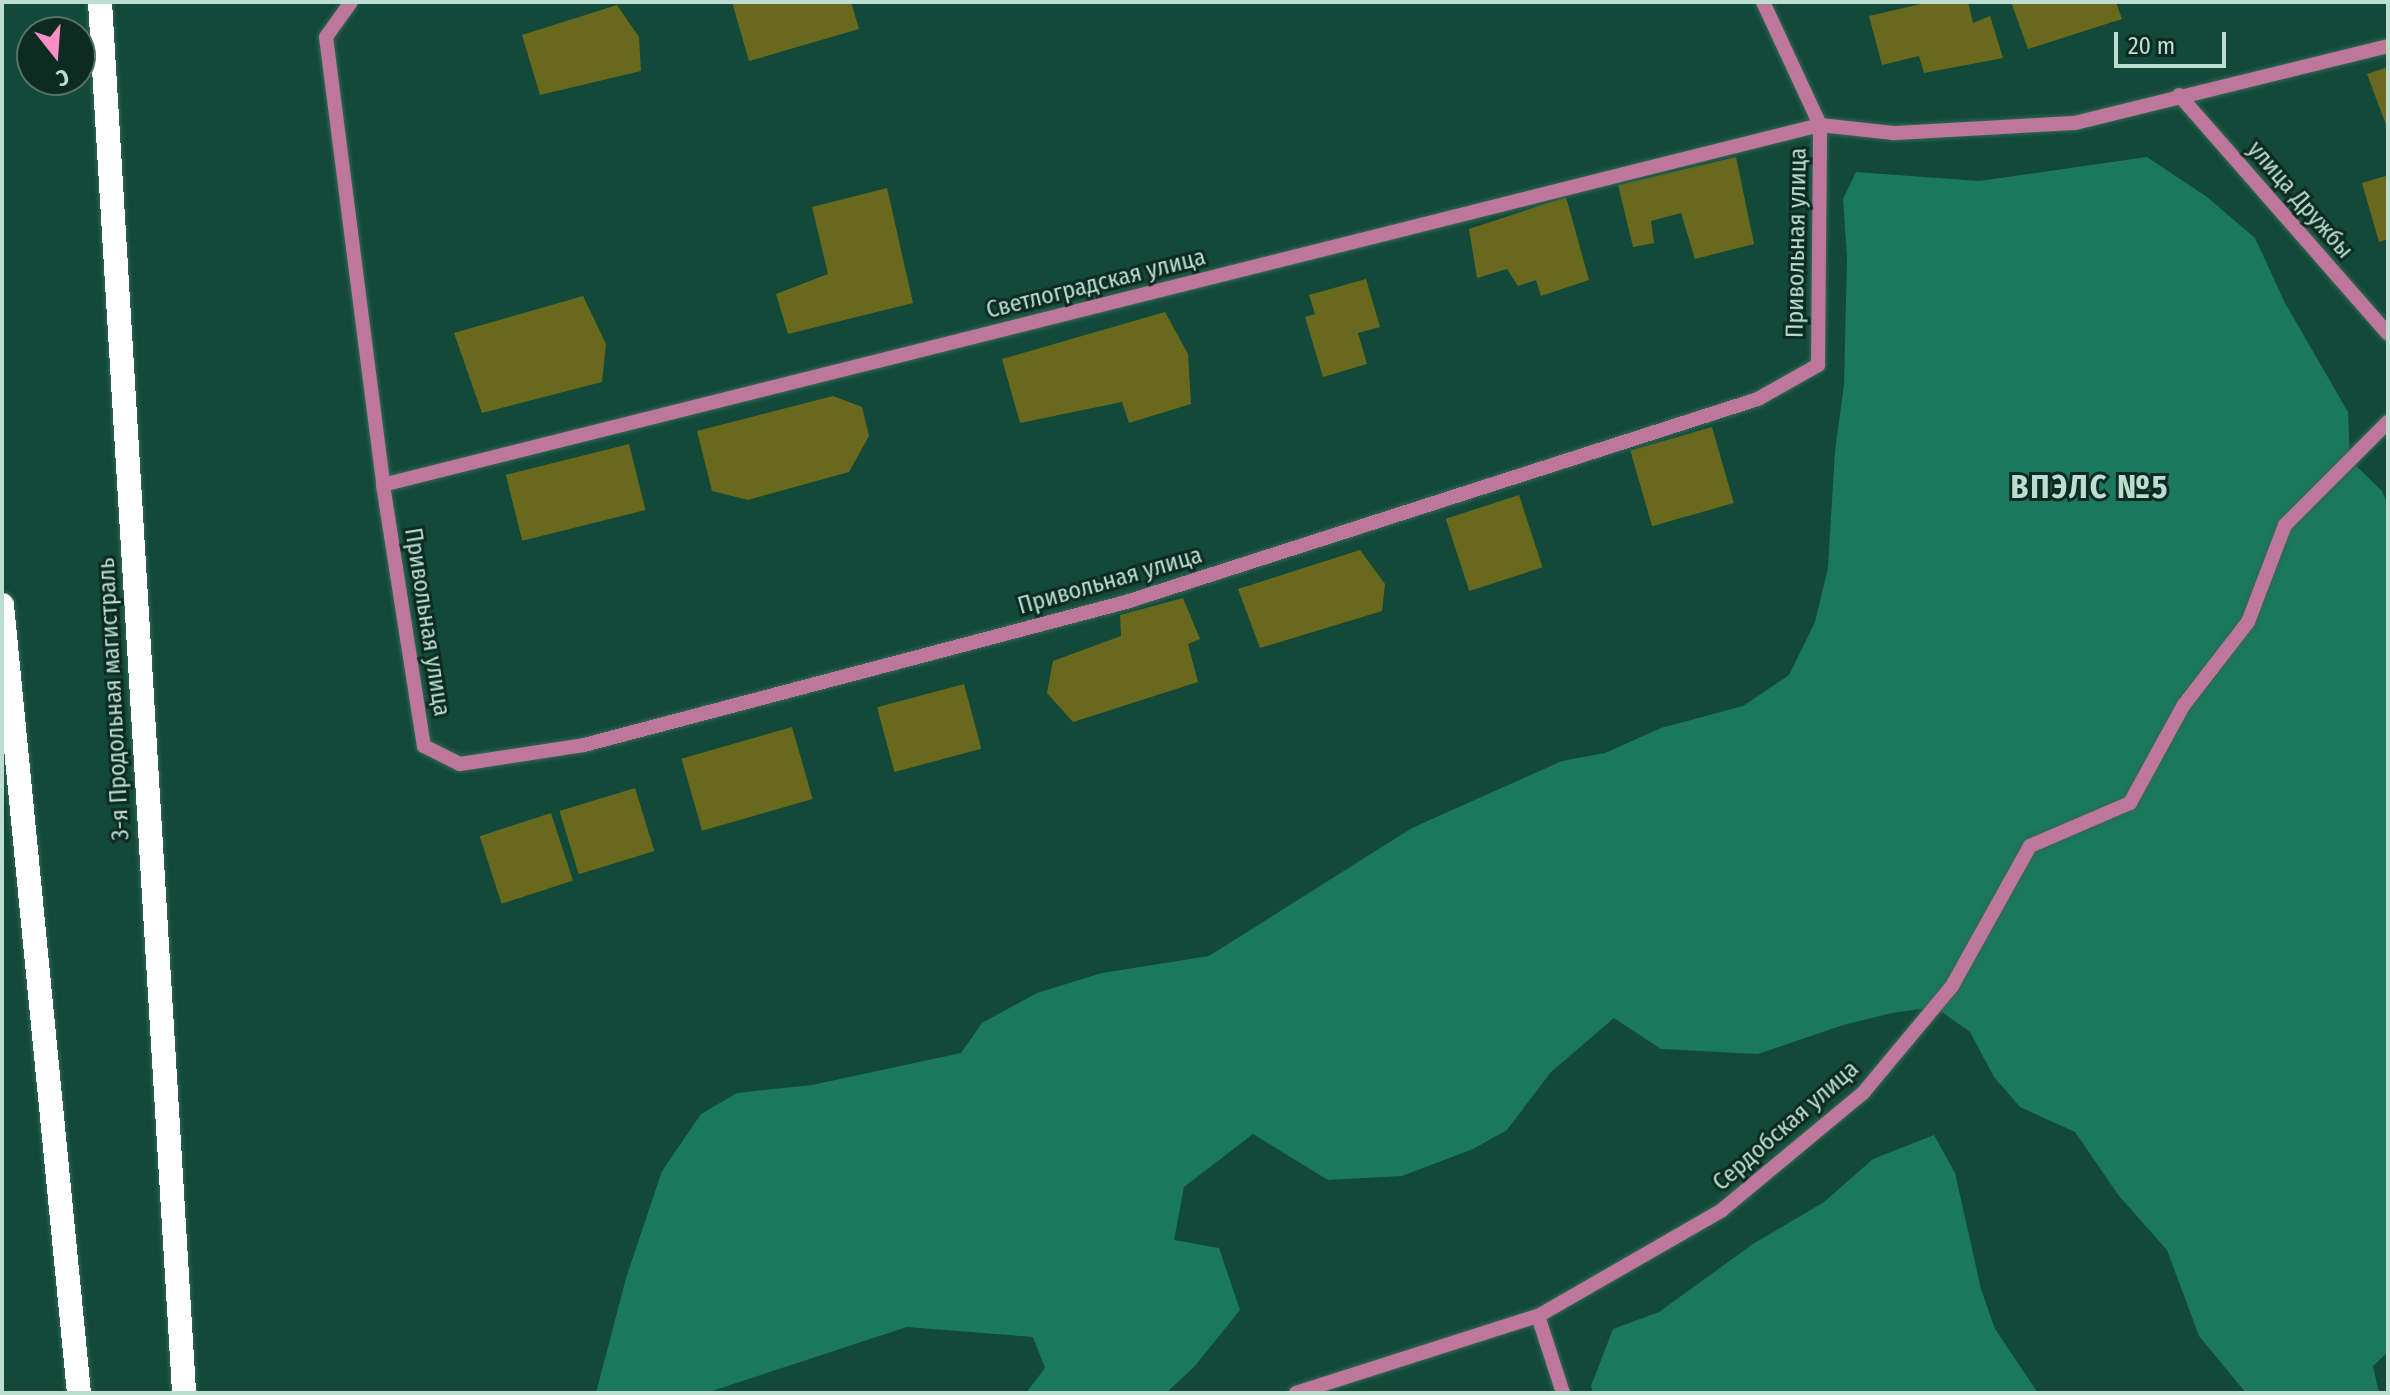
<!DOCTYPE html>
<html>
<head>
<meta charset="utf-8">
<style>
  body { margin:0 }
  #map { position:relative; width:2390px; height:1395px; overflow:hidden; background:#124938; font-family:"Fira Sans Condensed",sans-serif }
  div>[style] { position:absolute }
  .forest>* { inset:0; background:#1a785d }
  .building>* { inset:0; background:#69691e; transform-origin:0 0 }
  .roads { filter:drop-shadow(0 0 2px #346756) drop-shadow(0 0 2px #346756) }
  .minor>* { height:14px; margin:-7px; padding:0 7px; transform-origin:7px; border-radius:7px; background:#bd779a }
  .highway>* { height:24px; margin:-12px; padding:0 12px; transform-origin:12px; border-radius:12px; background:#fff }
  span { translate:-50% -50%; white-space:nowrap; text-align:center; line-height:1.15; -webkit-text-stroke:6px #0e2b22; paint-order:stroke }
  .street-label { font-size:24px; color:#bcded0 }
  .district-label { font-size:32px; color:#bcded0; font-weight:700; letter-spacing:2px }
  .frame { position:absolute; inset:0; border:4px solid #bcded0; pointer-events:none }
  .north { position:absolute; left:16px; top:16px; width:80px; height:80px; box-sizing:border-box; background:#0e2b22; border:2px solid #547368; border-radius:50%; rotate:163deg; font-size:22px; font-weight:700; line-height:32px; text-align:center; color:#bcded0 }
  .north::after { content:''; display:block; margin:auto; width:28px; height:36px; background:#fa8fc6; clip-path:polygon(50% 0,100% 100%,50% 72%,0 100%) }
  .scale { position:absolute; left:2114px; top:32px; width:112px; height:36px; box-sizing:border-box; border:4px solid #bcded0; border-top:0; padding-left:10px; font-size:24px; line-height:28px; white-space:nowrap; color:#bcded0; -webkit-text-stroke:6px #0e2b22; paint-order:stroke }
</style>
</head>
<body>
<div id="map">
  <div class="forest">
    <div style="clip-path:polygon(2147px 157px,2207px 197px,2255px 238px,2285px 303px,2348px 412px,2350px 460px,2382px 491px,2388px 506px,2388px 1352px,2373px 1366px,2379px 1393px,2246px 1393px,2199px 1336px,2167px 1250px,2119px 1196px,2075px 1132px,2020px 1107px,1994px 1077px,1970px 1032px,1935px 1007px,1892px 1013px,1843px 1025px,1758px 1054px,1661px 1049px,1614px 1018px,1551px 1072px,1507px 1130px,1473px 1149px,1402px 1176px,1328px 1180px,1253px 1134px,1184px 1187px,1174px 1240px,1219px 1248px,1240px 1310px,1194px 1367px,1166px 1393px,1026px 1393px,1045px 1368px,1033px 1337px,907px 1327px,706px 1393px,596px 1393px,626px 1278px,662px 1171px,701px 1114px,737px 1093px,812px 1085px,961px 1053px,982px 1023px,1037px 993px,1102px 973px,1209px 956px,1412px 828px,1562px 761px,1605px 753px,1661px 728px,1743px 706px,1789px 675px,1815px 622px,1828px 568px,1835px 451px,1844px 385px,1847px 257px,1843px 199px,1856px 172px,1979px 181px)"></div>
    <div style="clip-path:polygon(1934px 1135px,1955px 1173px,1981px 1289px,1995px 1329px,2038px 1393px,1593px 1393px,1591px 1386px,1613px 1329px,1659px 1312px,1753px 1244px,1824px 1202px,1873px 1159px)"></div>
  </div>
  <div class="building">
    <div style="clip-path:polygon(732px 2px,851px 2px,859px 29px,749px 61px)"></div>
    <div style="clip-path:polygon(1929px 2px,1968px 2px,1973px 23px,1990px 16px,2003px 58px,1924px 73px,1919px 56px,1882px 65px,1869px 16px)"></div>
    <div style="clip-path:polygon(2011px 2px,2116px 2px,2122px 19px,2028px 49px)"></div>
    <div style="clip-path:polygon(617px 5px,639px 37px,641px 71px,540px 95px,522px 35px)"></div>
    <div style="clip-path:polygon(2388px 67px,2388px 130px,2367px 74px)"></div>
    <div style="clip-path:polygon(1736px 157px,1754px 244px,1695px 259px,1681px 213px,1651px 221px,1654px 243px,1633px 247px,1618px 185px)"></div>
    <div style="clip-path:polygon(2386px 176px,2388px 239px,2379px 242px,2362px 183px)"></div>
    <div style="clip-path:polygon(887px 188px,913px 303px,788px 334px,776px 294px,828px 274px,812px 207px)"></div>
    <div style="clip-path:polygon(1566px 197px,1589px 280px,1541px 296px,1536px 280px,1518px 286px,1507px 269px,1477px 278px,1469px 229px)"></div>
    <div style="clip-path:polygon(1366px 279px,1380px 327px,1358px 333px,1367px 364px,1323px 377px,1305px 317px,1315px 314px,1309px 295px)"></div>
    <div style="clip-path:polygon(583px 296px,606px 344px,602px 382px,482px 413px,454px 333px)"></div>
    <div style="clip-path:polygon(1165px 312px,1188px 354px,1191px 404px,1129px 423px,1122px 402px,1020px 423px,1002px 359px)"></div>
    <div style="clip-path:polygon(833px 396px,862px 407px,869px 436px,849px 472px,748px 500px,712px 491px,697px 431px)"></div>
    <div style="left:1712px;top:427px;width:79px;height:85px;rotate:74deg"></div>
    <div style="left:629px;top:444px;width:68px;height:127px;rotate:76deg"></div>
    <div style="left:1519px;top:495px;width:76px;height:77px;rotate:72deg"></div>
    <div style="clip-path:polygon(1360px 550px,1385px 584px,1382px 611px,1260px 648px,1238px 589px)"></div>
    <div style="clip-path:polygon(1183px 598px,1200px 639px,1188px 644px,1198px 682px,1073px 722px,1047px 693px,1053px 661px,1121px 636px,1120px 615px)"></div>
    <div style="left:964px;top:684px;width:67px;height:90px;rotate:75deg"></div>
    <div style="left:792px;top:727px;width:75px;height:115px;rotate:74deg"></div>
    <div style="left:635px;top:788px;width:66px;height:79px;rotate:73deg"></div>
    <div style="left:551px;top:813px;width:71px;height:75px;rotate:72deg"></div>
  </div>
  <div class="roads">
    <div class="minor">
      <div style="left:351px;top:2px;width:43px;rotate:125.5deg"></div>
      <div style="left:326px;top:37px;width:452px;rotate:82.7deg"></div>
      <div style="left:383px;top:485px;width:264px;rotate:81.1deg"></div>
      <div style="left:424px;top:746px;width:40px;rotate:26.6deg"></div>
      <div style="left:460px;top:764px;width:125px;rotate:-8.7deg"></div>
      <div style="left:584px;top:745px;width:561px;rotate:-14.78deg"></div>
      <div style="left:1126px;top:602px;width:664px;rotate:-17.81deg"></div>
      <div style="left:1758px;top:399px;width:69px;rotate:-29.5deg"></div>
      <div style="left:1818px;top:365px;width:240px;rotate:-89.5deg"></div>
      <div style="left:1820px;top:125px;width:1481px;rotate:165.94deg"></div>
      <div style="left:1763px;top:2px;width:136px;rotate:65.1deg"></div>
      <div style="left:1820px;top:125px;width:74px;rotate:6.2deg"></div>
      <div style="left:1894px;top:133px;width:181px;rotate:-3.2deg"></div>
      <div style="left:2075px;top:123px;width:322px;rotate:-13.8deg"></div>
      <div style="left:2179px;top:95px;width:317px;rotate:48.8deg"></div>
      <div style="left:1538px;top:1316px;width:81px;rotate:72deg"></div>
      <div style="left:1296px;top:1393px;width:254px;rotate:-17.7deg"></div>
      <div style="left:1538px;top:1316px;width:212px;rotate:-29.9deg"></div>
      <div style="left:1722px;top:1210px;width:183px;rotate:-39.7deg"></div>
      <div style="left:1863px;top:1093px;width:139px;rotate:-50.2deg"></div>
      <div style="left:1952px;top:986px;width:160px;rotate:-60.9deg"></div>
      <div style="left:2030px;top:846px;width:109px;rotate:-23.3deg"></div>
      <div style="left:2130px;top:803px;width:111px;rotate:-61.3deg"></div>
      <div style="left:2183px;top:706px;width:106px;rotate:-52.3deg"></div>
      <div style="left:2248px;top:622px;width:104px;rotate:-69.1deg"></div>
      <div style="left:2285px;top:525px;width:146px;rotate:-45deg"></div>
    </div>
    <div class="highway">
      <div style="left:100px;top:2px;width:1394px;rotate:86.54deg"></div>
      <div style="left:2px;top:605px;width:792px;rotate:84.42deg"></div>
    </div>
  </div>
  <div class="street-label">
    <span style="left:2300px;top:200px;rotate:49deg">улица Дружбы</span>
    <span style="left:1797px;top:243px;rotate:-89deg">Привольная улица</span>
    <span style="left:1096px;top:284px;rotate:-14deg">Светлоградская улица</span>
    <span style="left:1110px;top:581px;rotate:-16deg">Привольная улица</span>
    <span style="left:427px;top:622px;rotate:81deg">Привольная улица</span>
    <span style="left:114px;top:699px;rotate:-93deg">3-я Продольная магистраль</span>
    <span style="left:1786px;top:1126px;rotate:-41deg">Сердобская улица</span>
  </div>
  <div class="district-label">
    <span style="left:2090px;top:487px">ВПЭЛС №5</span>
  </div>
  <div class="frame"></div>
  <div class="north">С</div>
  <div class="scale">20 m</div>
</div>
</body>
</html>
